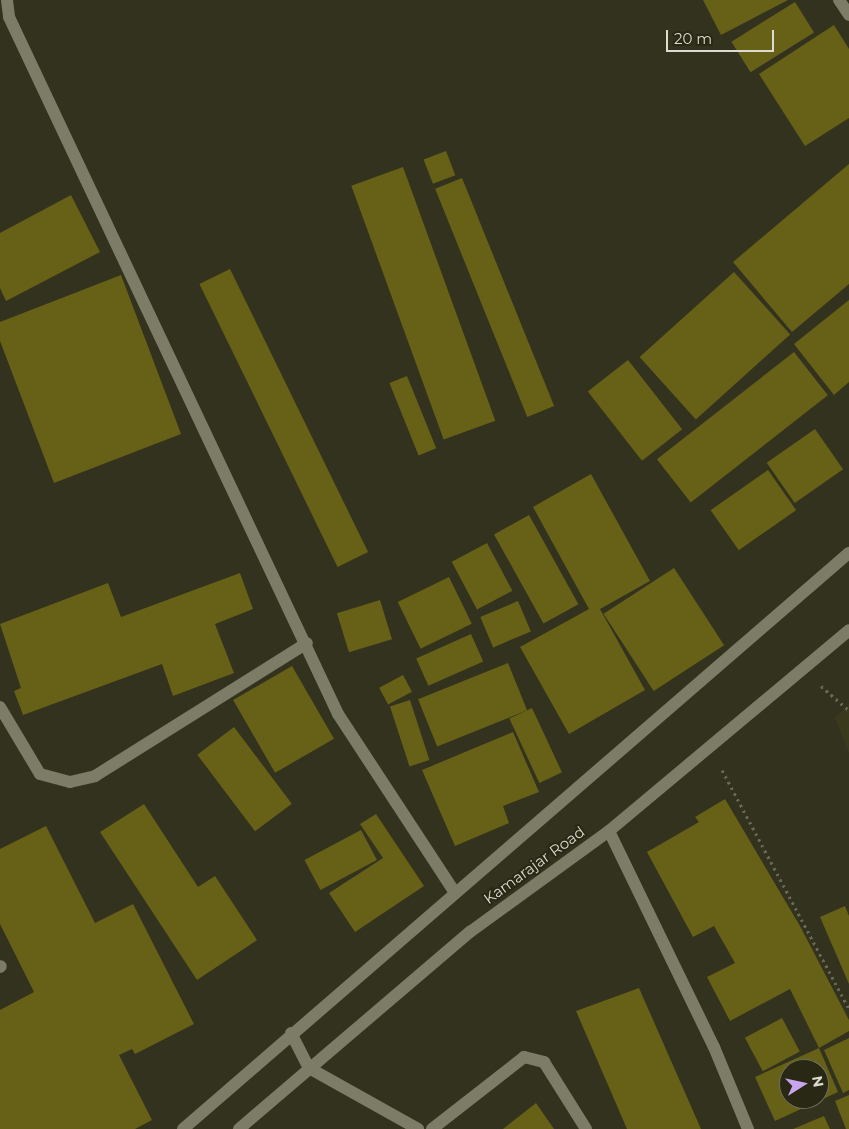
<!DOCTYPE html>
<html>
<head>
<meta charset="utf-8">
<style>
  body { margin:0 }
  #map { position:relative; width:849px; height:1129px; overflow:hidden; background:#33321e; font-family:Montserrat,sans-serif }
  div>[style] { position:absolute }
  .built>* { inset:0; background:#3a381d }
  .building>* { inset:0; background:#666116; transform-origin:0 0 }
  .path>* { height:3px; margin-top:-1.5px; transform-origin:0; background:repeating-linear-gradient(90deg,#686856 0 2.5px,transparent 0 6.5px) }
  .lane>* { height:12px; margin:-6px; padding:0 6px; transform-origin:6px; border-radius:6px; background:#7d7c66 }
  .street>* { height:12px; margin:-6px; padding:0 6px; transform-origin:6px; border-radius:6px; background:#7d7c66 }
  .secondary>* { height:12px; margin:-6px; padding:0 6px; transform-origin:6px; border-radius:6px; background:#7d7c66 }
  span { translate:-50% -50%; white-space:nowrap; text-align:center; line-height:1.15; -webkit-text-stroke:4px #292815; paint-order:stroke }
  .street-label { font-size:15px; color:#dbdbcf }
  .north { position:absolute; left:779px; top:1059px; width:50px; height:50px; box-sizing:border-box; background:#292815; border:1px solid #70705f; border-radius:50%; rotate:80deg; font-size:14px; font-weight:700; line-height:20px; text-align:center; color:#dbdbcf }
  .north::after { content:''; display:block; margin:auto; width:18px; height:22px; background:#c8a5ee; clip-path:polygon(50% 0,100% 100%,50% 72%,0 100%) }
  .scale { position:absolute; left:666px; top:30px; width:108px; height:22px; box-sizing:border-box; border:2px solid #dbdbcf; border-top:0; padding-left:6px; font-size:15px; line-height:18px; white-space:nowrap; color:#dbdbcf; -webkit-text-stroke:4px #292815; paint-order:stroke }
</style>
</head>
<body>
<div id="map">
  <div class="built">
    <div style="clip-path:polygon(849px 704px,849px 754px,835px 718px)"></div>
  </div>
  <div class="building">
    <div style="clip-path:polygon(703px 0,788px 0,721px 35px)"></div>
    <div style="left:795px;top:2px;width:36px;height:75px;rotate:58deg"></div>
    <div style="clip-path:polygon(834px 25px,849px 49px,849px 118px,805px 146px,759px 74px)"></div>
    <div style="left:446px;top:151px;width:26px;height:24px;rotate:69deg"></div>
    <div style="clip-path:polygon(849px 164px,849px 284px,792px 332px,733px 262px)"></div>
    <div style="left:403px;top:167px;width:270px;height:55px;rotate:70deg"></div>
    <div style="left:462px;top:178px;width:246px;height:29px;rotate:68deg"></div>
    <div style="clip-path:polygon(71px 195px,100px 252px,6px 301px,0 288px,0 233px)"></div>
    <div style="left:230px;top:269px;width:315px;height:34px;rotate:64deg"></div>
    <div style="left:734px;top:272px;width:84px;height:127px;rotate:48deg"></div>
    <div style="clip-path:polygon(121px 275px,181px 434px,54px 483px,0 341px,0 322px)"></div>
    <div style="clip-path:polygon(849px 300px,849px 382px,834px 395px,794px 344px)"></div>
    <div style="left:794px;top:352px;width:55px;height:174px;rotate:52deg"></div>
    <div style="left:628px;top:360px;width:88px;height:51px;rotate:52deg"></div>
    <div style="left:407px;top:376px;width:78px;height:19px;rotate:68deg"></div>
    <div style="left:815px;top:429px;width:49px;height:59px;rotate:55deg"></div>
    <div style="left:768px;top:470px;width:49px;height:70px;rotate:55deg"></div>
    <div style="clip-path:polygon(591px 474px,650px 581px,600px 609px,645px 690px,569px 734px,520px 647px,589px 609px,533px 507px)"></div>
    <div style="left:529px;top:515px;width:102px;height:40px;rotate:61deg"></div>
    <div style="left:487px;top:543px;width:54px;height:40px;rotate:62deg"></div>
    <div style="left:674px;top:568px;width:92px;height:84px;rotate:57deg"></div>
    <div style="clip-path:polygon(240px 573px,253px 609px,215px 624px,234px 673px,173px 696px,162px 664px,23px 715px,14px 691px,21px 688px,0 624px,108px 583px,121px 617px)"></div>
    <div style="left:449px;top:577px;width:52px;height:57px;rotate:64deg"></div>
    <div style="left:380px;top:600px;width:41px;height:45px;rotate:73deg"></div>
    <div style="left:518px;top:601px;width:33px;height:41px;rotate:67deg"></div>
    <div style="left:471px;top:634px;width:30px;height:60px;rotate:66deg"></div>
    <div style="left:508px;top:663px;width:51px;height:97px;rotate:68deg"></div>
    <div style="left:292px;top:666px;width:84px;height:68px;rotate:60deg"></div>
    <div style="left:403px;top:675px;width:19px;height:27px;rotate:62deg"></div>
    <div style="left:410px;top:700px;width:63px;height:21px;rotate:72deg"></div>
    <div style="left:532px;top:708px;width:71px;height:25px;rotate:65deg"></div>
    <div style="left:234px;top:727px;width:96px;height:46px;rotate:53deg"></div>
    <div style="clip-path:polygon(513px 732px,539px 792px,503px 806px,509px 823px,455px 846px,422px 770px)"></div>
    <div style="clip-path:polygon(725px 799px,800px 926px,849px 1020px,849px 1031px,819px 1048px,790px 989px,730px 1021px,707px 977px,735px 963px,714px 926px,693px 937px,647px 852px,699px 822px,695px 817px)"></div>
    <div style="clip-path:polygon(144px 804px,198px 887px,215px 876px,257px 940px,197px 980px,100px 832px)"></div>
    <div style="clip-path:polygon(376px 814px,424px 886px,355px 932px,329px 893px,383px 858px,360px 824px)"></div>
    <div style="clip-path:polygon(46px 826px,95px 923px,133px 904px,194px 1024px,135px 1054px,132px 1049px,119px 1055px,152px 1120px,135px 1129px,0 1129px,0 1010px,34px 992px,0 924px,0 849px)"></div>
    <div style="left:361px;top:830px;width:34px;height:64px;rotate:62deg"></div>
    <div style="clip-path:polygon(845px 906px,849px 916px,849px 984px,820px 917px)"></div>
    <div style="clip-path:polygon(639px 988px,701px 1129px,627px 1129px,576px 1011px)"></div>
    <div style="left:782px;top:1018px;width:38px;height:42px;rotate:62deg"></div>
    <div style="clip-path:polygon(849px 1038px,849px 1090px,843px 1093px,824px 1050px)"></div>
    <div style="clip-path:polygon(evenodd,819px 1048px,838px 1092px,775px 1121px,755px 1077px,819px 1048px,789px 1069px,819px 1069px,819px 1099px,789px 1099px,789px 1069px)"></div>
    <div style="clip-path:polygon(849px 1095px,849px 1129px,846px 1129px,835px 1101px)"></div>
    <div style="clip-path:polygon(536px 1103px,554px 1129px,503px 1129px)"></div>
    <div style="clip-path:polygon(824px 1116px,830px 1129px,793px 1129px)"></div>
  </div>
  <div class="path">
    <div style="left:821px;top:686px;width:37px;rotate:41deg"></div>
    <div style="left:722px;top:770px;width:271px;rotate:62deg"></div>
  </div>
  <div class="lane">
    <div style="left:291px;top:1033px;width:39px;rotate:63deg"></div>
    <div style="left:309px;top:1068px;width:125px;rotate:29.2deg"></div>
    <div style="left:432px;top:1129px;width:117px;rotate:-38deg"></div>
    <div style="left:524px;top:1057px;width:21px;rotate:14deg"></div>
    <div style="left:544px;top:1062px;width:79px;rotate:57.9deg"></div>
  </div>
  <div class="street">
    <div style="left:7px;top:0;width:17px;rotate:83deg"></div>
    <div style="left:9px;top:17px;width:771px;rotate:64.73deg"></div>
    <div style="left:338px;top:714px;width:212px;rotate:56.8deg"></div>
    <div style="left:839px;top:0;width:18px;rotate:56deg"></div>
    <div style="left:0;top:707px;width:78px;rotate:59.2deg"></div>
    <div style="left:40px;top:774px;width:31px;rotate:15deg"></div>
    <div style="left:70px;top:782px;width:26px;rotate:-13deg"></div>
    <div style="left:95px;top:776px;width:250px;rotate:-32.1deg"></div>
    <div style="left:609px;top:831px;width:240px;rotate:64.1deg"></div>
    <div style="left:714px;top:1047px;width:89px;rotate:67.5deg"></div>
    <div style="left:0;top:967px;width:1px;rotate:-45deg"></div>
  </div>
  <div class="secondary">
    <div style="left:183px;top:1129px;width:881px;rotate:-40.86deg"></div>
    <div style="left:239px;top:1129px;width:304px;rotate:-40.5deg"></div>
    <div style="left:470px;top:932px;width:172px;rotate:-36deg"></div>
    <div style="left:609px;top:831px;width:313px;rotate:-39.9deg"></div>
  </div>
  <div class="street-label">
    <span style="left:534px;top:865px;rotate:-36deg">Kamarajar Road</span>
  </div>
  <div class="north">N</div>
  <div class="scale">20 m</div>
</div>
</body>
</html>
